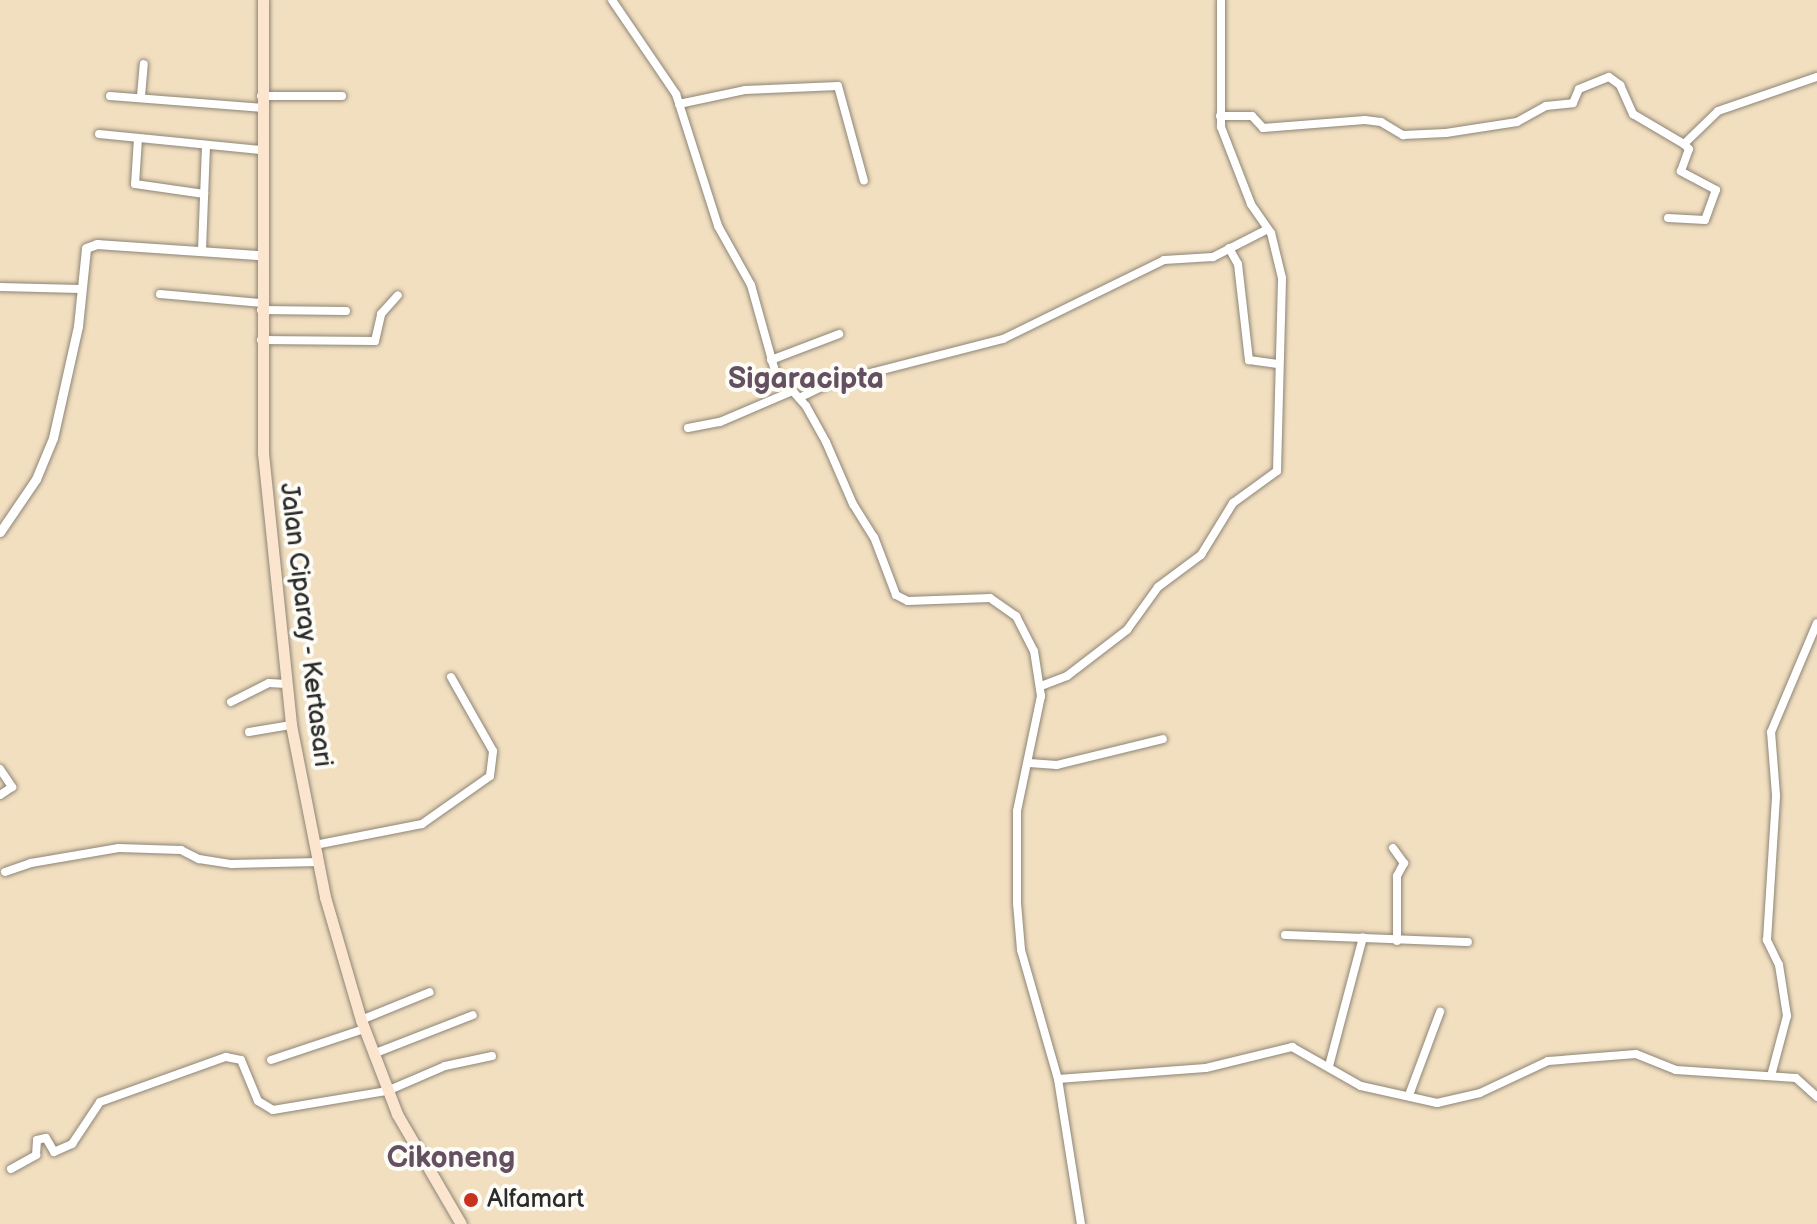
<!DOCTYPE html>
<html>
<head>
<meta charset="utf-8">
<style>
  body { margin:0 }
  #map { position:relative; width:1817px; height:1224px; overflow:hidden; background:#f2dfc0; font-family:"Balsamiq Sans",sans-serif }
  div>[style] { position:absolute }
  .roads { filter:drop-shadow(0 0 2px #8e8576) drop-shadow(0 0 2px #8e8576) }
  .minor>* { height:8px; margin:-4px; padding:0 4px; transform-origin:4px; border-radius:4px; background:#fff }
  .tertiary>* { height:9px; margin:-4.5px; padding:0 4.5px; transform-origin:4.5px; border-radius:4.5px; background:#fff }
  .secondary>* { height:11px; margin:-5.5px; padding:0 5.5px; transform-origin:5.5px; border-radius:5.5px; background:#fce5cf }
  .dots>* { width:22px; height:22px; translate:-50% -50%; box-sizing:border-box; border:4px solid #fdfcf7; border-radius:50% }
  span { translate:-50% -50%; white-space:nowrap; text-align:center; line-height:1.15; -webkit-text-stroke:8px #fdfcf7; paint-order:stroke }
  .street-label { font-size:26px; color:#2b2b2b }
  .poi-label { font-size:26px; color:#2b2b2b }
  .left { translate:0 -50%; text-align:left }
  .quarter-label { font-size:30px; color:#655062; font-weight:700 }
</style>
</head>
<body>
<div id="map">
  <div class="roads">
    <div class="minor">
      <div style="left:612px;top:0;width:114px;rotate:55.8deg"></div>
      <div style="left:676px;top:94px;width:139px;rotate:72.3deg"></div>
      <div style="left:718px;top:226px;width:68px;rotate:60.8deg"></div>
      <div style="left:751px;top:285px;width:89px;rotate:74.4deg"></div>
      <div style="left:775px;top:371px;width:47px;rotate:48.5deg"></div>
      <div style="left:806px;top:406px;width:41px;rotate:60.9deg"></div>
      <div style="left:826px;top:442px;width:68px;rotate:66.5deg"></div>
      <div style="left:853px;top:504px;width:39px;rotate:58deg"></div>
      <div style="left:874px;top:537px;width:62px;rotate:69.2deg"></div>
      <div style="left:896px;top:595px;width:13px;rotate:27deg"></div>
      <div style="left:908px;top:601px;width:82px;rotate:-2.1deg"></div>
      <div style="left:990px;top:598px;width:32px;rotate:35deg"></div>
      <div style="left:1016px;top:616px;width:39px;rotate:63deg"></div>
      <div style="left:1034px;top:651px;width:46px;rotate:81.2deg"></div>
      <div style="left:1041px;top:696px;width:117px;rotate:101.8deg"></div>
      <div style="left:1017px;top:811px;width:92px;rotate:90deg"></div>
      <div style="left:1017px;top:903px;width:47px;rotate:85.1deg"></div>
      <div style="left:1021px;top:950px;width:134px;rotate:74deg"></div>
      <div style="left:1058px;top:1079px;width:147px;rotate:81deg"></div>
      <div style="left:110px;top:96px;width:151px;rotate:4.5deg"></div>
      <div style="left:141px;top:96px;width:32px;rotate:-85deg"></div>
      <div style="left:261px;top:96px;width:81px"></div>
      <div style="left:679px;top:104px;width:67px;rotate:-12deg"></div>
      <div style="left:745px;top:90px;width:93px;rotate:-2.5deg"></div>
      <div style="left:838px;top:86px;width:98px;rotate:74.7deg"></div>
      <div style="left:1220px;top:116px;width:32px"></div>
      <div style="left:1252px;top:116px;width:16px;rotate:47deg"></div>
      <div style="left:1263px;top:128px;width:102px;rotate:-4.5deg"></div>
      <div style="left:1365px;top:120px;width:16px;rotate:7deg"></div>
      <div style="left:1381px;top:122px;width:26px;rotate:31deg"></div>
      <div style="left:1403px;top:135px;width:43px;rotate:-2.7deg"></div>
      <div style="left:1446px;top:133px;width:72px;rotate:-8.8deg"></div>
      <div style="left:1517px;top:122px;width:33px;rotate:-29deg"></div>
      <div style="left:1546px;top:106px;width:27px;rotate:-6deg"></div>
      <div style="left:1573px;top:103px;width:15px;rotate:-67deg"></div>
      <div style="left:1579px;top:89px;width:32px;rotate:-22deg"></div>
      <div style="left:1609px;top:77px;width:14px;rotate:36deg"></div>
      <div style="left:1620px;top:85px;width:32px;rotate:66deg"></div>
      <div style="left:1633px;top:114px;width:59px;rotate:30.5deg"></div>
      <div style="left:1684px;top:144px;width:47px;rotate:-44.1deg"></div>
      <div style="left:1718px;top:111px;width:105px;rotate:-19deg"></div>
      <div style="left:99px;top:134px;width:162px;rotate:5.7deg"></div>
      <div style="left:138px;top:138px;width:46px;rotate:93.7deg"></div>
      <div style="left:135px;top:184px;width:70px;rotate:8.2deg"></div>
      <div style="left:1668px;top:218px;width:37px;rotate:3deg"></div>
      <div style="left:1705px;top:220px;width:32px;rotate:-70deg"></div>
      <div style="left:1716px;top:190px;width:40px;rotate:-152deg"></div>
      <div style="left:1681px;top:171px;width:23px;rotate:-70deg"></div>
      <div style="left:1689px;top:149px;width:7px;rotate:-135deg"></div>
      <div style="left:1229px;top:248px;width:18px;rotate:61deg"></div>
      <div style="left:1238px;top:264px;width:97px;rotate:83.5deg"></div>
      <div style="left:1249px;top:360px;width:29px;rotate:8deg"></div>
      <div style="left:202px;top:250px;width:105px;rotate:-87.8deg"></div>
      <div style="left:0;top:287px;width:80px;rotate:1.4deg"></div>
      <div style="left:160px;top:294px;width:100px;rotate:5.1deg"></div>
      <div style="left:261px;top:310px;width:85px;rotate:0.7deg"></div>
      <div style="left:261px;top:340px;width:114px;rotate:0.5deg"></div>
      <div style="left:375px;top:341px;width:28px;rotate:-77deg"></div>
      <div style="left:381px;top:314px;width:25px;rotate:-48deg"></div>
      <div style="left:771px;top:360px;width:73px;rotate:-20.9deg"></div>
      <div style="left:799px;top:398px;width:32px;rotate:-26deg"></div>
      <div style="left:828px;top:384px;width:181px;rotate:-14.4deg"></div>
      <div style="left:1003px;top:339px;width:179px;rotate:-26.1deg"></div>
      <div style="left:1164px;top:260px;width:49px;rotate:-3.5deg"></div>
      <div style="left:1213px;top:257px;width:59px;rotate:-27deg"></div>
      <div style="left:688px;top:428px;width:33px;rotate:-11deg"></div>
      <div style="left:720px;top:422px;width:76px;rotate:-23.2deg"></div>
      <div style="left:1041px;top:686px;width:28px;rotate:-21deg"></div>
      <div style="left:1067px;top:676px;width:76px;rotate:-37.5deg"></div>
      <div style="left:1127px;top:630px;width:53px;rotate:-54.2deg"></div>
      <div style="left:1158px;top:587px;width:54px;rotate:-36.7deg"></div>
      <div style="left:1201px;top:555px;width:61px;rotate:-58.4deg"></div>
      <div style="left:1233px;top:503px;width:54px;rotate:-36deg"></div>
      <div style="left:1277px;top:471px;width:193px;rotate:-88.5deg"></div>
      <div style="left:1282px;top:278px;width:46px;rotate:-103.7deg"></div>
      <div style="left:1271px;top:233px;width:35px;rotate:-125deg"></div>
      <div style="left:1251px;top:204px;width:83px;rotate:-111.3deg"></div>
      <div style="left:1221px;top:127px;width:127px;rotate:-90deg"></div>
      <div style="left:231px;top:702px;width:42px;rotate:-26.6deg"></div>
      <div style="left:269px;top:683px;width:17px;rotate:3deg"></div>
      <div style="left:249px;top:732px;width:43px;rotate:-9.5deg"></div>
      <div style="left:1029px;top:763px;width:28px;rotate:4deg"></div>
      <div style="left:1057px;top:765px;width:109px;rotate:-13.8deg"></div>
      <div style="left:0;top:769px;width:22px;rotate:56deg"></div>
      <div style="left:12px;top:787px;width:14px;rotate:146deg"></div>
      <div style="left:315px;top:845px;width:109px;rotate:-11.1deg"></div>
      <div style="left:422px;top:824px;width:83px;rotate:-35.2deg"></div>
      <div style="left:490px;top:776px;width:25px;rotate:-83deg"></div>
      <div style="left:493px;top:751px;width:85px;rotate:-119.6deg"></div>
      <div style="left:1393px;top:848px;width:19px;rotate:54deg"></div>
      <div style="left:1404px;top:863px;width:15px;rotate:118deg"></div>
      <div style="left:1397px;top:876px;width:65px;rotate:90deg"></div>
      <div style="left:5px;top:872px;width:28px;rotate:-19deg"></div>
      <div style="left:31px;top:863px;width:89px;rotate:-9.7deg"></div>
      <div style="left:119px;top:848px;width:62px;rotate:1.8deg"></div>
      <div style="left:181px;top:850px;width:20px;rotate:27deg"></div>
      <div style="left:199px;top:859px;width:33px;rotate:9deg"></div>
      <div style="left:232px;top:864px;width:86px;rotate:-1.3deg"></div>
      <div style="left:1285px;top:935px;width:183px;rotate:2.2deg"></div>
      <div style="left:361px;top:1020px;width:74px;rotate:-22.1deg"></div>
      <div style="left:373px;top:1054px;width:107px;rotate:-21.3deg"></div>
      <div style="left:271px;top:1060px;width:98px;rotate:-18.4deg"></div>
      <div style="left:1329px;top:1066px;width:133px;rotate:-75.2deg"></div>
      <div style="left:1771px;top:1076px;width:62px;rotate:-75.1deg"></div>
      <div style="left:1787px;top:1016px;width:52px;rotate:-98.9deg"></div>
      <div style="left:1779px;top:965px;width:28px;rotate:-116deg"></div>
      <div style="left:1767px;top:940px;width:145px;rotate:-86.4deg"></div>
      <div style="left:1776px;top:795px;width:63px;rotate:-94.5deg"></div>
      <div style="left:1771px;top:732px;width:118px;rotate:-67.1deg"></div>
      <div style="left:1058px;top:1079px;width:148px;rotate:-4.3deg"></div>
      <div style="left:1206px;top:1068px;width:89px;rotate:-13.7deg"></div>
      <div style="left:1292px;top:1047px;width:79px;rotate:29.5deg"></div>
      <div style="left:1361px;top:1086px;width:78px;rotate:12.6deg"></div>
      <div style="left:1437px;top:1103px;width:44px;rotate:-13.1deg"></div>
      <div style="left:1480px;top:1093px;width:75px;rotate:-25.2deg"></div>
      <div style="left:1548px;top:1061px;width:88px;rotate:-4.5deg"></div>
      <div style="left:1636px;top:1054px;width:43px;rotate:21.8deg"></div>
      <div style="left:1676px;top:1070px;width:120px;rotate:3.8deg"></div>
      <div style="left:1796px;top:1078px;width:28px;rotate:42deg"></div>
      <div style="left:1409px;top:1095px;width:89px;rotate:-69.5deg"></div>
      <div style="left:11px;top:1169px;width:29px;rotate:-29deg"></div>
      <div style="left:36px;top:1155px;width:15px;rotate:-86deg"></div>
      <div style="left:37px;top:1140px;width:9px;rotate:-13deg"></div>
      <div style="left:46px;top:1138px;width:16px;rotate:60deg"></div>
      <div style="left:54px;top:1152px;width:20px;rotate:-24deg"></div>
      <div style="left:72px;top:1144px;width:50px;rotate:-56.3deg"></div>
      <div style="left:100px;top:1102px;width:134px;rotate:-19.7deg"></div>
      <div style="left:226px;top:1057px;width:15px;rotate:11deg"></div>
      <div style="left:241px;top:1060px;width:44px;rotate:67.5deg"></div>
      <div style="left:258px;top:1101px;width:17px;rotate:31deg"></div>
      <div style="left:273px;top:1110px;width:116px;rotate:-9.5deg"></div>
      <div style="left:387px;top:1091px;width:63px;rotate:-23.3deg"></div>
      <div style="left:445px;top:1066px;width:48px;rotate:-12deg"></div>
    </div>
    <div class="tertiary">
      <div style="left:0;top:532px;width:64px;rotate:-55.8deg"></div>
      <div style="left:36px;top:479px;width:44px;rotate:-67.5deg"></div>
      <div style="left:53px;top:438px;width:115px;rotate:-77.4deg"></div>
      <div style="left:78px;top:326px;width:78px;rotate:-84.1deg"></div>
      <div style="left:86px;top:248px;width:12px;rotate:-20deg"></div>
      <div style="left:97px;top:244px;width:163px;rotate:3.9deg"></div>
    </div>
    <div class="secondary">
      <div style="left:263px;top:0;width:453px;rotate:90deg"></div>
      <div style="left:263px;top:453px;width:273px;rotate:84.1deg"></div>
      <div style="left:291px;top:725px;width:175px;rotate:78.8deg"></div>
      <div style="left:325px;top:897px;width:128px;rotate:73.7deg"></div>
      <div style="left:361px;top:1020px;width:101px;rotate:69deg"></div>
      <div style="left:397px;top:1114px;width:127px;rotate:59.8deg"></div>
    </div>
  </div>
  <div class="dots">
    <div style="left:471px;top:1200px;background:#c8321e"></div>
  </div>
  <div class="street-label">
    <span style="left:305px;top:625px;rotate:83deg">Jalan Ciparay - Kertasari</span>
  </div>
  <div class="poi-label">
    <span class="left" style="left:487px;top:1200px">Alfamart</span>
  </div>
  <div class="quarter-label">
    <span style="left:806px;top:379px">Sigaracipta</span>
    <span style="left:451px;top:1158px">Cikoneng</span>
  </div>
</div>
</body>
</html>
